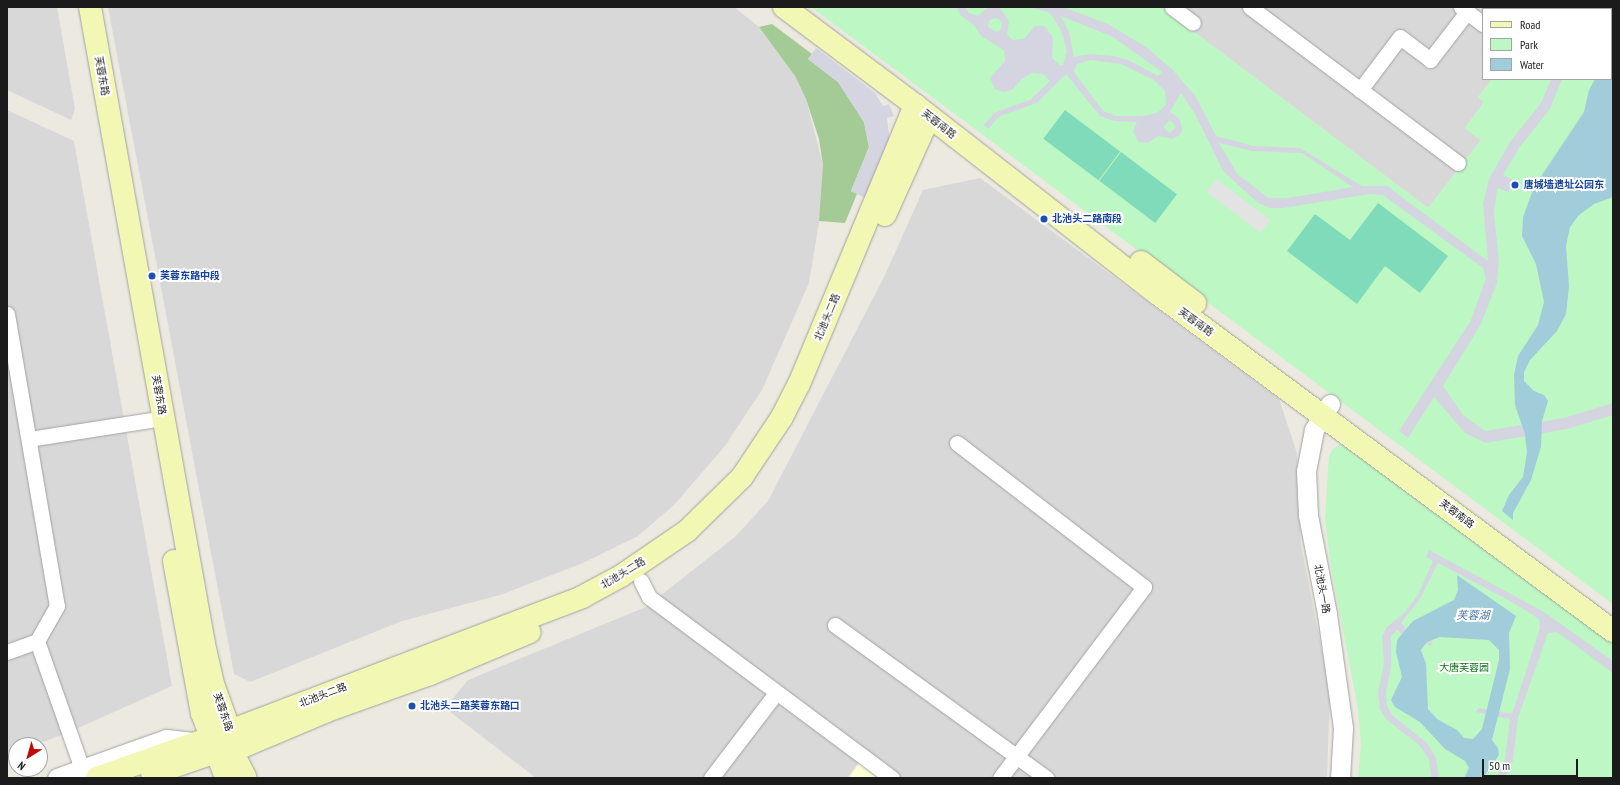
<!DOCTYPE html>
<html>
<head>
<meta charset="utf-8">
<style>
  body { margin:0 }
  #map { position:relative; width:1620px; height:785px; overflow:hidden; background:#ece9e0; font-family:"PT Sans Narrow","Noto Sans SC",sans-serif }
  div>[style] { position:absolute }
  .residential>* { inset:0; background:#d9d8d8 }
  .education>* { inset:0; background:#fdfed8 }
  .forest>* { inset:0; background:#a4cb96 }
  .park>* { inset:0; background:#bdf7c3 }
  .pitch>* { inset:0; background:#7fdbb9; transform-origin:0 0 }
  .parking>* { inset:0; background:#e3e3e3; transform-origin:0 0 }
  .plaza>* { inset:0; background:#d5d5e2 }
  .water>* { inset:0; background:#a1ccda }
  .roads { filter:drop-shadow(0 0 1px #a2a2a2) drop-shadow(0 0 1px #a2a2a2) }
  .minor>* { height:15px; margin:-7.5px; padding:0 7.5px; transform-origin:7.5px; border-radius:7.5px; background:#fff }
  .tertiary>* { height:19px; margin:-9.5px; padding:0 9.5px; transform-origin:9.5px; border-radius:9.5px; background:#fff }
  .secondary>* { height:22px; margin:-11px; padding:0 11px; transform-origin:11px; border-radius:11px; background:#f2f7b4 }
  .dots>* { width:11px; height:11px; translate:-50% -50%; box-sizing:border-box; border:2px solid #fff; border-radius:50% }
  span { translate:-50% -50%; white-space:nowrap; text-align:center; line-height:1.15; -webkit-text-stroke:4px #fff; paint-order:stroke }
  .street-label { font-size:10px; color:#1b1b1b }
  .transit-label { font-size:10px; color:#164399; font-weight:700 }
  .left { translate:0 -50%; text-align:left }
  .park-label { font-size:10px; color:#0d7418 }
  .water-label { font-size:11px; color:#4b77a7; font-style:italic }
  .frame { position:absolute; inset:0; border:8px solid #1b1b1b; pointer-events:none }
  .legend { position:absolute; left:1482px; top:8px; width:130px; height:72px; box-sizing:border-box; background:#fff; border:1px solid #a4a4a4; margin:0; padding:5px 7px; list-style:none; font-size:12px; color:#1b1b1b }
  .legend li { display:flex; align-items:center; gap:8px; height:20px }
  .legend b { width:20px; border:1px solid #a4a4a4 }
  .north { position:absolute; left:8px; top:737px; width:40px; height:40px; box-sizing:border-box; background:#fff; border:1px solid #a4a4a4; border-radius:50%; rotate:217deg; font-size:11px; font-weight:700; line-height:16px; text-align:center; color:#1b1b1b }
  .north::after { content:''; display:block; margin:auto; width:14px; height:18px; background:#c10905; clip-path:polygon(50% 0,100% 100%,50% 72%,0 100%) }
  .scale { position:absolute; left:1482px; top:759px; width:96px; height:18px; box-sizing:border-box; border:2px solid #1b1b1b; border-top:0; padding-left:5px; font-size:12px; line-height:14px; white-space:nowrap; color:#1b1b1b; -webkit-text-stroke:3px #fff; paint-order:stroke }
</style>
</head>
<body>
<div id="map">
  <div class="residential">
    <div style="clip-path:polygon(7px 7px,57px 7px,75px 109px,71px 120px,7px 90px)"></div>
    <div style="clip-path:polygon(108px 7px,734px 7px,759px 27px,795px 76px,806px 99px,823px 165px,822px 204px,809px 283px,762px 390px,725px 446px,674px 505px,638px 536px,583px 563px,500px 595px,402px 621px,250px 682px,234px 674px)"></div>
    <div style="clip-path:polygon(1161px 7px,1500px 7px,1483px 9px,1483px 79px,1492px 79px,1478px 97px,1484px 102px,1465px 128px,1481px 140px,1428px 208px)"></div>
    <div style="clip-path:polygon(7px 110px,74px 141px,172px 686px,67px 733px,35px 745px,16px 745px,16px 752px,7px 755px)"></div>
    <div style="clip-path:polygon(980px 178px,1279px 399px,1297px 453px,1301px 545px,1330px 691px,1327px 778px,886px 778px,861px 759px,847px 778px,536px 778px,445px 708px,468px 680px,646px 607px,735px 537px,768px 501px,884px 277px,923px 190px)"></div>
  </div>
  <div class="education">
    <div style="clip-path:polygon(861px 761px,884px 778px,849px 778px)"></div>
  </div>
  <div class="forest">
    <div style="clip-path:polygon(772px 24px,812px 54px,808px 59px,838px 82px,864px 122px,869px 147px,851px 191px,857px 194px,845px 223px,819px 221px,823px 165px,819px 139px,806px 99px,795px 76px,759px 27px)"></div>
  </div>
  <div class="park">
    <div style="clip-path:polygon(811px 7px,1161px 7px,1428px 208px,1481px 140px,1465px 128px,1484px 102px,1478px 97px,1492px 79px,1611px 79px,1611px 9px,1498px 9px,1500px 7px,1613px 7px,1613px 604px)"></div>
    <div style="clip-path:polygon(1343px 443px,1613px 642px,1613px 778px,1358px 778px,1361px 743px,1358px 709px,1331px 567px,1325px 519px,1329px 456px,1333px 449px)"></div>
  </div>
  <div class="pitch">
    <div style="left:1065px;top:110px;width:69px;height:36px;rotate:37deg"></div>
    <div style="left:1121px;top:152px;width:70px;height:36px;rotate:37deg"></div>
    <div style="clip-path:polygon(1378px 203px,1448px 256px,1420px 293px,1385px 266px,1357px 304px,1287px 251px,1315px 214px,1350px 240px)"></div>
  </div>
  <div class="parking">
    <div style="left:1216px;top:179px;width:68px;height:16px;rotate:37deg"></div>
  </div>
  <div class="plaza">
    <div style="clip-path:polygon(evenodd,957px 7px,965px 7px,969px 13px,978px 16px,988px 7px,999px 7px,1009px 21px,1007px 35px,1013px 40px,1024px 39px,1035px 26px,1044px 26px,1053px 37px,1052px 58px,1060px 65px,1063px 65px,1067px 51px,1061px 30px,1050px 13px,1031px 7px,1063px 7px,1108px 24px,1146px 47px,1172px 69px,1196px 97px,1216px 136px,1253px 146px,1300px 148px,1362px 186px,1387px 186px,1488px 261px,1483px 204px,1489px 179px,1510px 142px,1541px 103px,1551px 79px,1562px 79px,1550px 109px,1519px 148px,1503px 175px,1513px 180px,1508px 192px,1498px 188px,1497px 190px,1494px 213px,1499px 261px,1497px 283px,1481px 324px,1443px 386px,1463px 415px,1485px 431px,1564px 418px,1613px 403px,1613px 415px,1567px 429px,1486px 443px,1465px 433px,1434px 397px,1408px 438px,1399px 431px,1471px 320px,1486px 278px,1483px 268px,1383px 195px,1370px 194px,1283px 208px,1270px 208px,1258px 203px,1223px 171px,1195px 114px,1181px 93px,1170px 112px,1179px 118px,1182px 129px,1180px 135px,1172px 139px,1158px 136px,1148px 143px,1139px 142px,1133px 132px,1137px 122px,1114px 121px,1100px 116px,1066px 74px,1037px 103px,1000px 116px,988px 129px,984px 125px,994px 113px,1030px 100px,1050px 81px,1043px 74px,1032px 73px,1023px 78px,1012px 90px,1003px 92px,995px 89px,990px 78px,1005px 61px,1004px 50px,981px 36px,974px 25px,960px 15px,957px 7px,1061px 16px,1113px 37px,1162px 72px,1158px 76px,1130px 61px,1114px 56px,1090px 54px,1074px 57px,1069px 32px,1061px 16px,957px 7px,994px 18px,999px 19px,1002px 23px,1001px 29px,997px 32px,988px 27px,989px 21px,994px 18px,957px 7px,1091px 60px,1121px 64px,1154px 80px,1165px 91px,1166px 105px,1157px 113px,1143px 116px,1116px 116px,1103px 111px,1074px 72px,1077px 64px,1091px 60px,957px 7px,1170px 120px,1176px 127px,1170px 133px,1163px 127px,1170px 120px,957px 7px,1219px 143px,1252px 151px,1302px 153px,1353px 187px,1288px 198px,1269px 198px,1238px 175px,1219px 143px)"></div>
    <div style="clip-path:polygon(816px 48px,875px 93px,883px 106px,889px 104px,894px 116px,887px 118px,890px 144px,867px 199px,851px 191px,869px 147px,864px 122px,838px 82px,808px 59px)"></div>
    <div style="clip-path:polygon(1429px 550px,1544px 612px,1613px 661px,1613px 673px,1557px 632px,1548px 633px,1518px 718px,1513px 760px,1505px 778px,1497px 778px,1505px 759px,1510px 719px,1476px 712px,1478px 708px,1512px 714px,1540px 628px,1539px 619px,1512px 602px,1438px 563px,1420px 599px,1401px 623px,1410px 634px,1420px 633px,1433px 643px,1430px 646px,1419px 637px,1409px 639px,1397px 630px,1391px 636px,1391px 666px,1386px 693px,1387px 706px,1392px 715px,1428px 744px,1436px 758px,1439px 778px,1431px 778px,1429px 759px,1419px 745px,1386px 719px,1380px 709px,1378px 693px,1384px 664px,1382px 636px,1387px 627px,1404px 613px,1418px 595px,1433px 561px,1426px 557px)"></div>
  </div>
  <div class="water">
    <div style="clip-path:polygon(1601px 7px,1613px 7px,1613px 197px,1594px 204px,1579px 215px,1570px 227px,1566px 246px,1569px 286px,1566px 314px,1557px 331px,1530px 360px,1524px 372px,1524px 381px,1534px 391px,1544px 395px,1548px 401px,1542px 421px,1541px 447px,1531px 480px,1513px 513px,1513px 520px,1502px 511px,1509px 495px,1523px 477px,1527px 452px,1525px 434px,1515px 405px,1514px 375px,1518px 356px,1538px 325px,1544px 302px,1536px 264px,1522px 236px,1523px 217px,1534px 187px,1584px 112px,1589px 90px,1595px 79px,1611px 79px,1611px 9px,1601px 9px)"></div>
    <div style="clip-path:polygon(evenodd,1457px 575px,1516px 616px,1509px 633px,1510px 669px,1492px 740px,1498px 748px,1499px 755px,1483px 778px,1464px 778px,1469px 768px,1465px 761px,1445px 749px,1420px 722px,1395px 707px,1391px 700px,1402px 677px,1396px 652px,1397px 640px,1413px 621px,1454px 600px,1458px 590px,1457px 575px,1440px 637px,1489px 640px,1499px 650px,1499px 660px,1482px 729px,1473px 739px,1464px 738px,1457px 730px,1437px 719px,1428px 709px,1426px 664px,1421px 650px,1427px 642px,1440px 637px)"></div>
  </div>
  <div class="roads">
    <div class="minor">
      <div style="left:1172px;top:7px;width:26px;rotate:37deg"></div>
      <div style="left:1250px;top:7px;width:260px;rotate:36.9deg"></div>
      <div style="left:1461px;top:7px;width:28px;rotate:38deg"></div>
      <div style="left:1360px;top:90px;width:66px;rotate:-53deg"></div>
      <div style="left:1400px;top:37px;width:38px;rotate:37deg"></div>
      <div style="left:1430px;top:60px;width:61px;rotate:-52.4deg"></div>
      <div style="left:7px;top:314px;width:296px;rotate:80.3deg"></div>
      <div style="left:57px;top:606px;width:40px;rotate:119.7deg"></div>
      <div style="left:37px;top:641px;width:32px;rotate:160deg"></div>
      <div style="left:29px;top:439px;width:123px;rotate:-8.9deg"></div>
      <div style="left:957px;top:443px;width:236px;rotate:37.6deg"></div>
      <div style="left:1144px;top:587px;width:239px;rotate:127deg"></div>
      <div style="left:641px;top:581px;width:18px;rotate:63deg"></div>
      <div style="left:649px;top:597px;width:303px;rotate:36.7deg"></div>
      <div style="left:835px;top:625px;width:261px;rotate:35.9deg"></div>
      <div style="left:37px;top:641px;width:136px;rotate:70.6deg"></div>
      <div style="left:711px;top:778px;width:107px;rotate:-52.6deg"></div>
    </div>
    <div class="tertiary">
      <div style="left:1330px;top:404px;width:31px;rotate:122deg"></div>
      <div style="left:1314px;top:430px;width:42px;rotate:101deg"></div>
      <div style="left:1306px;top:471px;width:44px;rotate:87.4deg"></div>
      <div style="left:1308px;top:515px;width:101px;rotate:79.1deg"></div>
      <div style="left:1327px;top:614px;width:115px;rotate:82deg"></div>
      <div style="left:1343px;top:728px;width:50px;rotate:93.4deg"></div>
      <div style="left:57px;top:778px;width:116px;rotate:-19.7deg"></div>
      <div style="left:166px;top:739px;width:30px;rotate:6deg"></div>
    </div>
    <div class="secondary">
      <div style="left:90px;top:7px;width:647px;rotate:79.85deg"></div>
      <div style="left:204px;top:644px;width:41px;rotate:77.3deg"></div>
      <div style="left:213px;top:684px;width:50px;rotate:70.1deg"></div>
      <div style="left:230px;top:731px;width:20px;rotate:84deg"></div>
      <div style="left:232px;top:751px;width:30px;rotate:63deg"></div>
      <div style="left:784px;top:7px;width:164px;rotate:36.8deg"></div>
      <div style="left:915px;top:105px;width:308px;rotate:37.9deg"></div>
      <div style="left:1158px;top:294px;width:566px;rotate:36.53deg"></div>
      <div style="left:885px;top:215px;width:107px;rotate:-65.8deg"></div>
      <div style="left:1141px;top:262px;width:68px;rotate:37.2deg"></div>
      <div style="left:174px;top:561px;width:155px;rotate:79.6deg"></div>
      <div style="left:202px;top:713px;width:69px;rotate:69.7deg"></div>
      <div style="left:152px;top:774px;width:68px;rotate:-19deg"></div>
      <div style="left:216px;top:752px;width:16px;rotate:-4deg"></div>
      <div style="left:232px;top:751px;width:103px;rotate:-22.8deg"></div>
      <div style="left:327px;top:711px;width:109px;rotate:-19.8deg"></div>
      <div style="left:430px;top:674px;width:108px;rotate:-22.8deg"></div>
      <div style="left:97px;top:778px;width:141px;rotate:-19.5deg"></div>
      <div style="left:230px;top:731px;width:377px;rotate:-20.8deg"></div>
      <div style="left:582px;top:597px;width:44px;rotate:-28.3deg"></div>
      <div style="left:621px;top:576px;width:80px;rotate:-34.3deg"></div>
      <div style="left:687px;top:531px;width:77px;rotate:-44.5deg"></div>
      <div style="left:742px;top:477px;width:72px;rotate:-56.3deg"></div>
      <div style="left:782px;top:417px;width:37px;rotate:-63deg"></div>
      <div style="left:799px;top:384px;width:302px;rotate:-67.4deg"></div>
    </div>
  </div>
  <div class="dots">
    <div style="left:1515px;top:185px;background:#1a4fb4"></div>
    <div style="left:1044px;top:219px;background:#1a4fb4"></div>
    <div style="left:152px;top:276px;background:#1a4fb4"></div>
    <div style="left:412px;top:706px;background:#1a4fb4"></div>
  </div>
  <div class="street-label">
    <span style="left:102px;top:76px;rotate:80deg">芙蓉东路</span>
    <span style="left:939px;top:124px;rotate:38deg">芙蓉南路</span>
    <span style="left:827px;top:317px;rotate:-67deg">北池头二路</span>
    <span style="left:1196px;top:322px;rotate:36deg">芙蓉南路</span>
    <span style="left:159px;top:395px;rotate:80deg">芙蓉东路</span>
    <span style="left:1457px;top:514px;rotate:37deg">芙蓉南路</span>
    <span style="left:623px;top:573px;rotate:-31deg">北池头二路</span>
    <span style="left:1322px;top:589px;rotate:80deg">北池头一路</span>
    <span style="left:323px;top:695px;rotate:-21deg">北池头二路</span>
    <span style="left:223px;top:712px;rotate:71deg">芙蓉东路</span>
  </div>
  <div class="transit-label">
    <span class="left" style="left:1524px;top:185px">唐城墙遗址公园东</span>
    <span class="left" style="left:1052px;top:219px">北池头二路南段</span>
    <span class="left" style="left:160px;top:276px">芙蓉东路中段</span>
    <span class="left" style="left:420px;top:706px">北池头二路芙蓉东路口</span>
  </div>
  <div class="park-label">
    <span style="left:1464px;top:668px">大唐芙蓉园</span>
  </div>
  <div class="water-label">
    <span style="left:1473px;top:615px">芙蓉湖</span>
  </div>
  <div class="frame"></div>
  <ul class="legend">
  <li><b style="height:5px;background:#f2f7b4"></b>Road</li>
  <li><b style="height:11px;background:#bdf7c3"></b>Park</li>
  <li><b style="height:11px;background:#a1ccda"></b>Water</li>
  </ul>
  <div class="north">N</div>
  <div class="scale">50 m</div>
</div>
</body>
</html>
